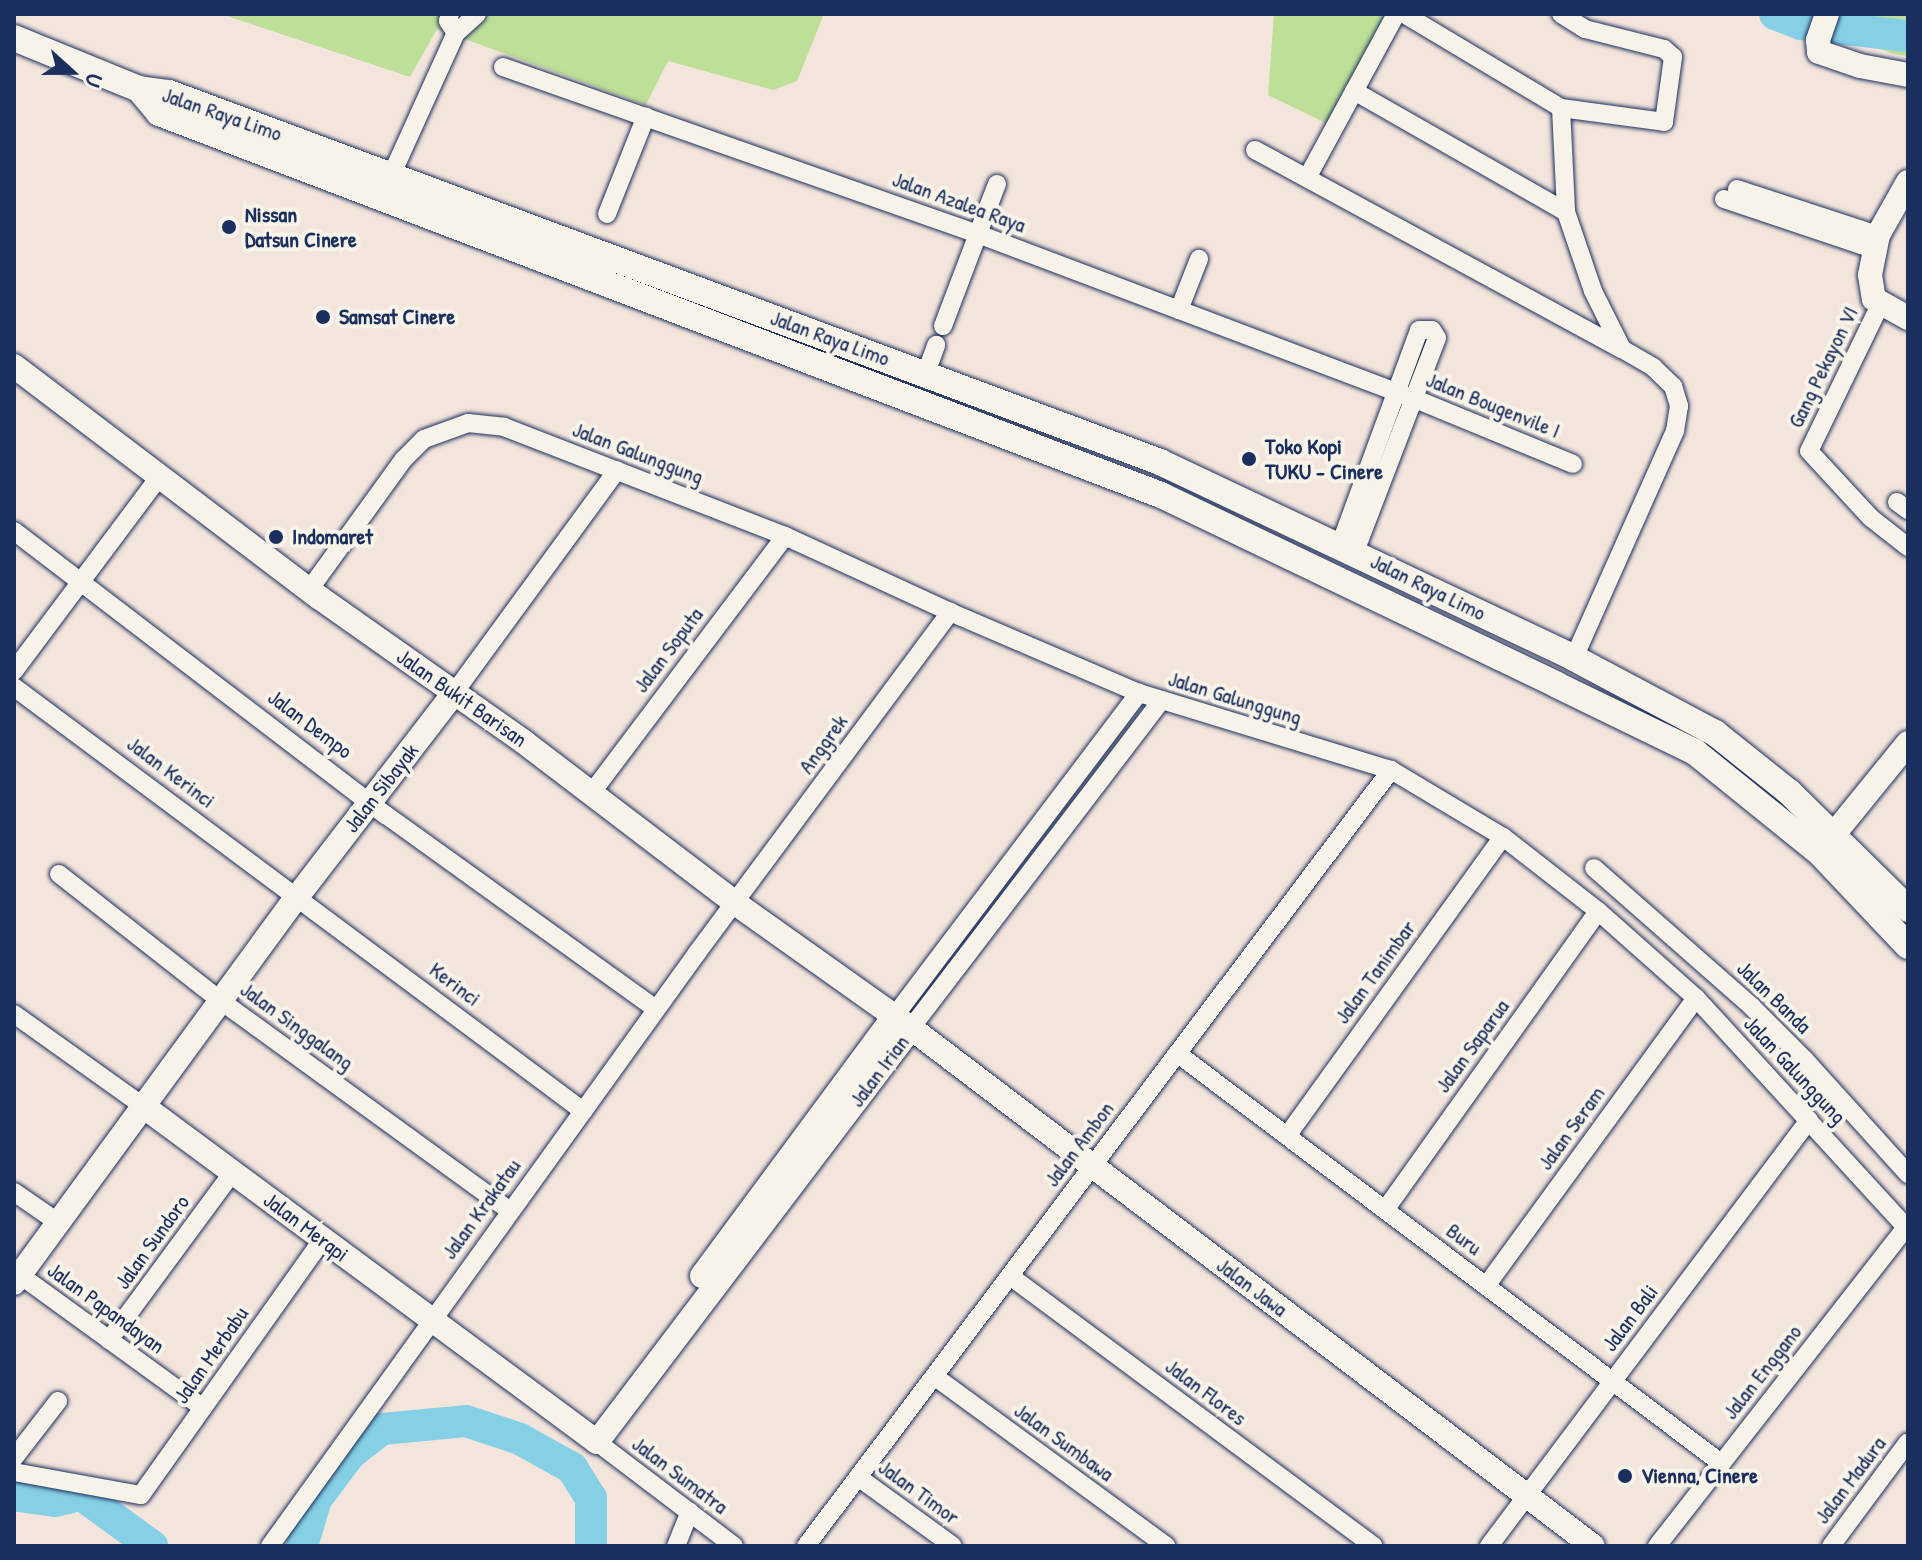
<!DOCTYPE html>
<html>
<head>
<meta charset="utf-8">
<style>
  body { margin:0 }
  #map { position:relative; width:1922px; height:1560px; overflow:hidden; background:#f4e5dc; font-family:"Patrick Hand",sans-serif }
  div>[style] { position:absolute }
  .green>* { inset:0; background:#bedf98 }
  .river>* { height:32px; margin:-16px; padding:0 16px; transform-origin:16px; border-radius:16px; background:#86d0e6 }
  .roads { filter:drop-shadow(0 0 2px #1b2f5e) drop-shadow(0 0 2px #1b2f5e) }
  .minor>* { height:18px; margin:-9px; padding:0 9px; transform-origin:9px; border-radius:9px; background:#f7f3e8 }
  .tertiary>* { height:24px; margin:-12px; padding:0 12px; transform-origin:12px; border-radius:12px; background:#f7f3e8 }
  .secondary>* { height:26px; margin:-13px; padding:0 13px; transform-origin:13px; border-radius:13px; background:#f7f3e8 }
  .dots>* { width:22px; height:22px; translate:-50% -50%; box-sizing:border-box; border:4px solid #f7f3e8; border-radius:50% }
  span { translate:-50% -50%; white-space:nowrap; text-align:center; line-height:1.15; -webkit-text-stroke:8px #f7f3e8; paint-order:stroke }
  .street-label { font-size:22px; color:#1b2f5e }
  .poi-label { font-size:22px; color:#1b2f5e; font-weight:700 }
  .left { translate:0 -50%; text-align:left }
  .frame { position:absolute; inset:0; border:16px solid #1b2f5e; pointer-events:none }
  .north { position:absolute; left:32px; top:32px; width:80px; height:80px; -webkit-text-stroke:6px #f7f3e8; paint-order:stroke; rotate:111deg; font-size:22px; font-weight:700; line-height:32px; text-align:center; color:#1b2f5e }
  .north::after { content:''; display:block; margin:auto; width:28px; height:36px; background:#1b2f5e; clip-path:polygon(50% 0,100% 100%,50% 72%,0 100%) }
</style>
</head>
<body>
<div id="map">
  <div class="green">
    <div style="clip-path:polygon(221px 14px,824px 14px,797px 81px,773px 90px,668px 61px,646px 105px,437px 29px,410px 77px)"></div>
    <div style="clip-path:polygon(1274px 14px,1394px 14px,1330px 125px,1268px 95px)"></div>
    <div style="clip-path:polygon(1800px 14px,1908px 14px,1908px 56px,1893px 54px)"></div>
  </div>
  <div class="river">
    <div style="left:1775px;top:14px;width:28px;rotate:21deg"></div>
    <div style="left:1801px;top:24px;width:108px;rotate:6.4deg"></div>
    <div style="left:14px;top:1492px;width:6px;rotate:39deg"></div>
    <div style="left:19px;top:1496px;width:36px;rotate:8deg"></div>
    <div style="left:55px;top:1501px;width:28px;rotate:-13deg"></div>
    <div style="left:82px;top:1495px;width:87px;rotate:36.1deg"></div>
    <div style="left:302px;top:1546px;width:49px;rotate:-73.4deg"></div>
    <div style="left:316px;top:1499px;width:56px;rotate:-52.9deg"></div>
    <div style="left:350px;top:1454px;width:41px;rotate:-38deg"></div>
    <div style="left:382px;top:1429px;width:84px;rotate:-5.4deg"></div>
    <div style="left:466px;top:1421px;width:57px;rotate:18.4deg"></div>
    <div style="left:520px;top:1439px;width:60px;rotate:29.1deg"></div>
    <div style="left:572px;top:1468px;width:36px;rotate:58deg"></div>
    <div style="left:591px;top:1498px;width:48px;rotate:90deg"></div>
  </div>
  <div class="roads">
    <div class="minor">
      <div style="left:450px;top:14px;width:7px;rotate:106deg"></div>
      <div style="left:448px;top:21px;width:14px;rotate:56deg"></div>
      <div style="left:1404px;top:14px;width:183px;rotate:30.9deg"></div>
      <div style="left:1561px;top:108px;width:104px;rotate:87.2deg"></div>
      <div style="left:1566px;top:212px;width:83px;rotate:71.1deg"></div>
      <div style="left:1593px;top:291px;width:65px;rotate:63.4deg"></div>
      <div style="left:503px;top:67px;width:504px;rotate:19.37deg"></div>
      <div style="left:978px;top:234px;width:465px;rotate:20.7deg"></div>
      <div style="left:1413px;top:398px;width:173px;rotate:22.4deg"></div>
      <div style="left:1354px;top:91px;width:244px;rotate:29.7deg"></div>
      <div style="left:1561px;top:108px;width:104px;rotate:7.7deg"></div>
      <div style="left:1664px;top:122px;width:66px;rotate:-82.1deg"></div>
      <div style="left:1673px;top:57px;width:12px;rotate:-138deg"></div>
      <div style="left:1664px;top:49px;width:81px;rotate:-165.8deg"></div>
      <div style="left:1585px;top:29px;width:28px;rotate:-148deg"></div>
      <div style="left:1255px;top:150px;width:417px;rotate:28.5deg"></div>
      <div style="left:1622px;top:349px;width:36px;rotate:30deg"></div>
      <div style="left:1653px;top:367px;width:28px;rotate:44deg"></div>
      <div style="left:1673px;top:386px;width:21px;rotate:73deg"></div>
      <div style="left:1679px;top:406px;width:25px;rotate:99deg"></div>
      <div style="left:1675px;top:431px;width:248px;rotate:114deg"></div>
      <div style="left:391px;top:176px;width:157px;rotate:-65.6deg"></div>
      <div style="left:456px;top:33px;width:28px;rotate:-42deg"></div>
      <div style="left:1307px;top:178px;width:187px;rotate:-61.5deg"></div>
      <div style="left:1737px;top:189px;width:148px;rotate:18.1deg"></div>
      <div style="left:1724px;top:199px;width:157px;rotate:18.6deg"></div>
      <div style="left:607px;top:214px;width:105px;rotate:-68.3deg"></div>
      <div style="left:1880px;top:305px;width:162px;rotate:115.9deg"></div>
      <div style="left:1809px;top:451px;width:91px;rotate:47.2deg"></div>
      <div style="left:1871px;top:518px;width:47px;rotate:38.1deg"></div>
      <div style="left:1179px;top:310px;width:55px;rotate:-68.6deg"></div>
      <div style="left:943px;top:326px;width:152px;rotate:-69.2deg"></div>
      <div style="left:926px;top:373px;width:30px;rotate:-70deg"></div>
      <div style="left:1897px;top:502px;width:14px;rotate:36deg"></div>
      <div style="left:14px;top:531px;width:468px;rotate:37.4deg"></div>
      <div style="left:386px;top:815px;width:332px;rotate:35.7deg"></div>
      <div style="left:1340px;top:545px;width:229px;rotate:-69.8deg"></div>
      <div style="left:1419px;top:330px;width:13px"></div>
      <div style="left:1432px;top:330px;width:9px;rotate:58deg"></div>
      <div style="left:1437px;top:338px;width:229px;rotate:111deg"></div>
      <div style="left:309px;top:590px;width:162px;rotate:-54.1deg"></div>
      <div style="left:404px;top:459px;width:28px;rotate:-45deg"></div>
      <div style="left:424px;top:439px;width:47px;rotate:-20deg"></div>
      <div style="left:468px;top:423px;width:36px;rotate:6deg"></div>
      <div style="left:504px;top:427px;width:301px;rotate:21.2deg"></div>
      <div style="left:785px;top:536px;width:182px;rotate:24.7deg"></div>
      <div style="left:950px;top:612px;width:206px;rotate:23.2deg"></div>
      <div style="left:1139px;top:693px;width:264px;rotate:17deg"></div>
      <div style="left:1391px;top:770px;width:131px;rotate:30.9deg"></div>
      <div style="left:1503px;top:837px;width:120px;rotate:37.9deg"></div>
      <div style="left:1598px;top:911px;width:131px;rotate:41.6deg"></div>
      <div style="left:1696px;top:998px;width:314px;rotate:47.5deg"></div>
      <div style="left:14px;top:671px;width:244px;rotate:-53.2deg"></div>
      <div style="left:14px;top:687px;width:710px;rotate:36.69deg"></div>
      <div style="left:454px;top:693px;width:276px;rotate:-53.8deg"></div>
      <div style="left:590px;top:795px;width:324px;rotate:-53deg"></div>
      <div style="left:1594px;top:868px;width:210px;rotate:41.3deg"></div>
      <div style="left:1752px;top:1007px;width:75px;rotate:45deg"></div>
      <div style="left:1805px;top:1060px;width:154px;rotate:47.9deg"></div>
      <div style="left:59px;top:874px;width:206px;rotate:38.1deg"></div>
      <div style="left:221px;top:1001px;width:357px;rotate:36deg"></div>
      <div style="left:14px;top:1014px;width:158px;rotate:35.5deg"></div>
      <div style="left:893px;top:1018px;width:408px;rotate:-52.9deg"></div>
      <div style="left:911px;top:1028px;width:413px;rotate:-52.6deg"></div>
      <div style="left:1178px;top:1054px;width:680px;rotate:36.99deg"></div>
      <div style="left:1287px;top:1136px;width:369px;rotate:-54.2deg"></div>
      <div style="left:14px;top:1192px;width:55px;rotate:34.6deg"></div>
      <div style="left:1385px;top:1210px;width:367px;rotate:-54.5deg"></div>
      <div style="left:20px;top:1275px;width:226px;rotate:36deg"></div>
      <div style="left:1010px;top:1276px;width:453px;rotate:36.6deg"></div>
      <div style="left:1486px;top:1286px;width:356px;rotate:-53.9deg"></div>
      <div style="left:109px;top:1340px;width:209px;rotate:-53.6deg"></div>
      <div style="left:934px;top:1376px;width:288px;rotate:36.2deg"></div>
      <div style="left:597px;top:1442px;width:172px;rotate:37.2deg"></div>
      <div style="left:14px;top:1458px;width:72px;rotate:-52.3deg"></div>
      <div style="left:14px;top:1472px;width:129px;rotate:10.3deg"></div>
      <div style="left:141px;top:1495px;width:314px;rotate:-54.6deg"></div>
      <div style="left:858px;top:1477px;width:117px;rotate:36deg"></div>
      <div style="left:270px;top:1546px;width:731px;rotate:-54.24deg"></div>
      <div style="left:697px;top:953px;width:425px;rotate:-53.4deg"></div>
      <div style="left:676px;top:1546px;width:37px;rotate:-68deg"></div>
      <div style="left:806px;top:1546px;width:972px;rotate:-52.99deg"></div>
      <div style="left:1489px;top:1546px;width:533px;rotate:-53.09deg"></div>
      <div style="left:1657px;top:1546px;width:405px;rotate:-52deg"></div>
      <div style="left:1831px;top:1546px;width:129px;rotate:-53.5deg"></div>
    </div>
    <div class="tertiary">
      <div style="left:1827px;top:14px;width:28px;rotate:109deg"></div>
      <div style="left:1818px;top:40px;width:12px;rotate:85deg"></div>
      <div style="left:1819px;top:52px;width:43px;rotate:18.9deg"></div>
      <div style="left:1860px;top:66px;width:49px;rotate:10.6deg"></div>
      <div style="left:1908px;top:182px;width:61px;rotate:119.5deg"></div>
      <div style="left:1878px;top:235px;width:41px;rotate:101.3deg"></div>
      <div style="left:1870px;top:275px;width:24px;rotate:81deg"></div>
      <div style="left:1874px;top:299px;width:39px;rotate:29deg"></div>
      <div style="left:14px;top:366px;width:384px;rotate:37.2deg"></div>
      <div style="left:320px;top:598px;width:250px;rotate:35.2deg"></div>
      <div style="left:524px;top:742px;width:265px;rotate:37.3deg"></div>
      <div style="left:735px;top:903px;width:216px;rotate:35.4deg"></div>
      <div style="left:911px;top:1028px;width:856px;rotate:37.22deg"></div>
      <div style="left:1821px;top:850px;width:138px;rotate:-50.9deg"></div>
      <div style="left:143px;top:1106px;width:565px;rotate:36.5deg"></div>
      <div style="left:597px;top:1442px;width:520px;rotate:-52.82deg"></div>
      <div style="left:702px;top:1276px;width:321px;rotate:-53.5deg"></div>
      <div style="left:14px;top:1283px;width:479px;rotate:-53.8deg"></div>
      <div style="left:297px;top:897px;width:257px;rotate:-52.4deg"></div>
    </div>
    <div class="secondary">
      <div style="left:14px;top:38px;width:135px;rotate:22.2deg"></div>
      <div style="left:139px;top:89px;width:30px;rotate:8deg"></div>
      <div style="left:169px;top:93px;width:1057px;rotate:20.42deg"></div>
      <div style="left:1160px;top:462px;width:458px;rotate:25.3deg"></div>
      <div style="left:1574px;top:658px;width:160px;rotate:28deg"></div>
      <div style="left:1715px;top:733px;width:95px;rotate:38.6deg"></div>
      <div style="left:1789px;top:792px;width:167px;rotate:44.5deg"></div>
      <div style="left:139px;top:89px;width:31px;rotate:50deg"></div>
      <div style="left:159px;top:113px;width:1072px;rotate:20.87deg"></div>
      <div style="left:1161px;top:495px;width:439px;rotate:25.6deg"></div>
      <div style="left:1557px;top:685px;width:153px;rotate:25.9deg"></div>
      <div style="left:1695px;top:752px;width:159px;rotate:38.9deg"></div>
      <div style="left:1819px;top:852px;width:129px;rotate:46.6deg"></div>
    </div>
  </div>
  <div class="dots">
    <div style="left:229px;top:227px;background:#1b2f5e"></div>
    <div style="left:323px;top:317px;background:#1b2f5e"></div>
    <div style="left:1249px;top:459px;background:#1b2f5e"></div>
    <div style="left:276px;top:537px;background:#1b2f5e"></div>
    <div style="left:1625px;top:1476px;background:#1b2f5e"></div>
  </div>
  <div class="street-label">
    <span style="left:222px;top:114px;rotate:19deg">Jalan Raya Limo</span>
    <span style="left:959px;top:202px;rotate:20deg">Jalan Azalea Raya</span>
    <span style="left:830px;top:338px;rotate:20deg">Jalan Raya Limo</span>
    <span style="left:1823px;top:367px;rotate:-64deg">Gang Pekayon VI</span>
    <span style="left:1493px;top:405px;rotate:22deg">Jalan Bougenvile I</span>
    <span style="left:638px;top:453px;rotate:21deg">Jalan Galunggung</span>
    <span style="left:1428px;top:587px;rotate:26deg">Jalan Raya Limo</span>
    <span style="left:668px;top:650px;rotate:-53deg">Jalan Soputa</span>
    <span style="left:462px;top:698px;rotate:35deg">Jalan Bukit Barisan</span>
    <span style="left:1235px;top:698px;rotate:17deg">Jalan Galunggung</span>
    <span style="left:310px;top:724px;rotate:37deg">Jalan Dempo</span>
    <span style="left:823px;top:744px;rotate:-54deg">Anggrek</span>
    <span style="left:171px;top:772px;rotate:37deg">Jalan Kerinci</span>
    <span style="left:381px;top:788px;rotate:-52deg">Jalan Sibayak</span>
    <span style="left:1375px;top:972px;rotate:-54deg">Jalan Tanimbar</span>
    <span style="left:455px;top:984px;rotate:37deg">Kerinci</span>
    <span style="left:1774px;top:997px;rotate:44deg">Jalan Banda</span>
    <span style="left:297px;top:1026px;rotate:36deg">Jalan Singgalang</span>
    <span style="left:1472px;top:1046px;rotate:-54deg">Jalan Saparua</span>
    <span style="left:1795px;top:1070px;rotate:47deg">Jalan Galunggung</span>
    <span style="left:879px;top:1071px;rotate:-53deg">Jalan Irian</span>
    <span style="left:1571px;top:1128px;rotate:-54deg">Jalan Seram</span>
    <span style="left:1079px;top:1144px;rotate:-53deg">Jalan Ambon</span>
    <span style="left:481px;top:1209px;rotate:-54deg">Jalan Krakatau</span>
    <span style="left:306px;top:1227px;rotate:37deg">Jalan Merapi</span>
    <span style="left:1464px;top:1239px;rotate:37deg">Buru</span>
    <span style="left:152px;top:1242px;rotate:-54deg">Jalan Sundoro</span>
    <span style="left:1252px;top:1287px;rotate:37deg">Jalan Jawa</span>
    <span style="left:106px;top:1308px;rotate:36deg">Jalan Papandayan</span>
    <span style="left:1630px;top:1318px;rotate:-53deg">Jalan Bali</span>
    <span style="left:211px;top:1355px;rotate:-55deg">Jalan Merbabu</span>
    <span style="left:1762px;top:1372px;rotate:-52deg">Jalan Enggano</span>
    <span style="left:1206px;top:1392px;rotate:37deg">Jalan Flores</span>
    <span style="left:1064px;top:1442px;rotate:36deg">Jalan Sumbawa</span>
    <span style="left:680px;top:1475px;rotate:37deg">Jalan Sumatra</span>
    <span style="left:1850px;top:1480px;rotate:-53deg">Jalan Madura</span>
    <span style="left:919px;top:1492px;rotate:36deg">Jalan Timor</span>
  </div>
  <div class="poi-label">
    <span class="left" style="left:245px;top:227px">Nissan<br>Datsun Cinere</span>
    <span class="left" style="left:339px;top:317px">Samsat Cinere</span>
    <span class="left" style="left:1265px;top:459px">Toko Kopi<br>TUKU - Cinere</span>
    <span class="left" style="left:292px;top:537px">Indomaret</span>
    <span class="left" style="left:1641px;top:1476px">Vienna, Cinere</span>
  </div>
  <div class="frame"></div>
  <div class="north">U</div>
</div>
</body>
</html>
